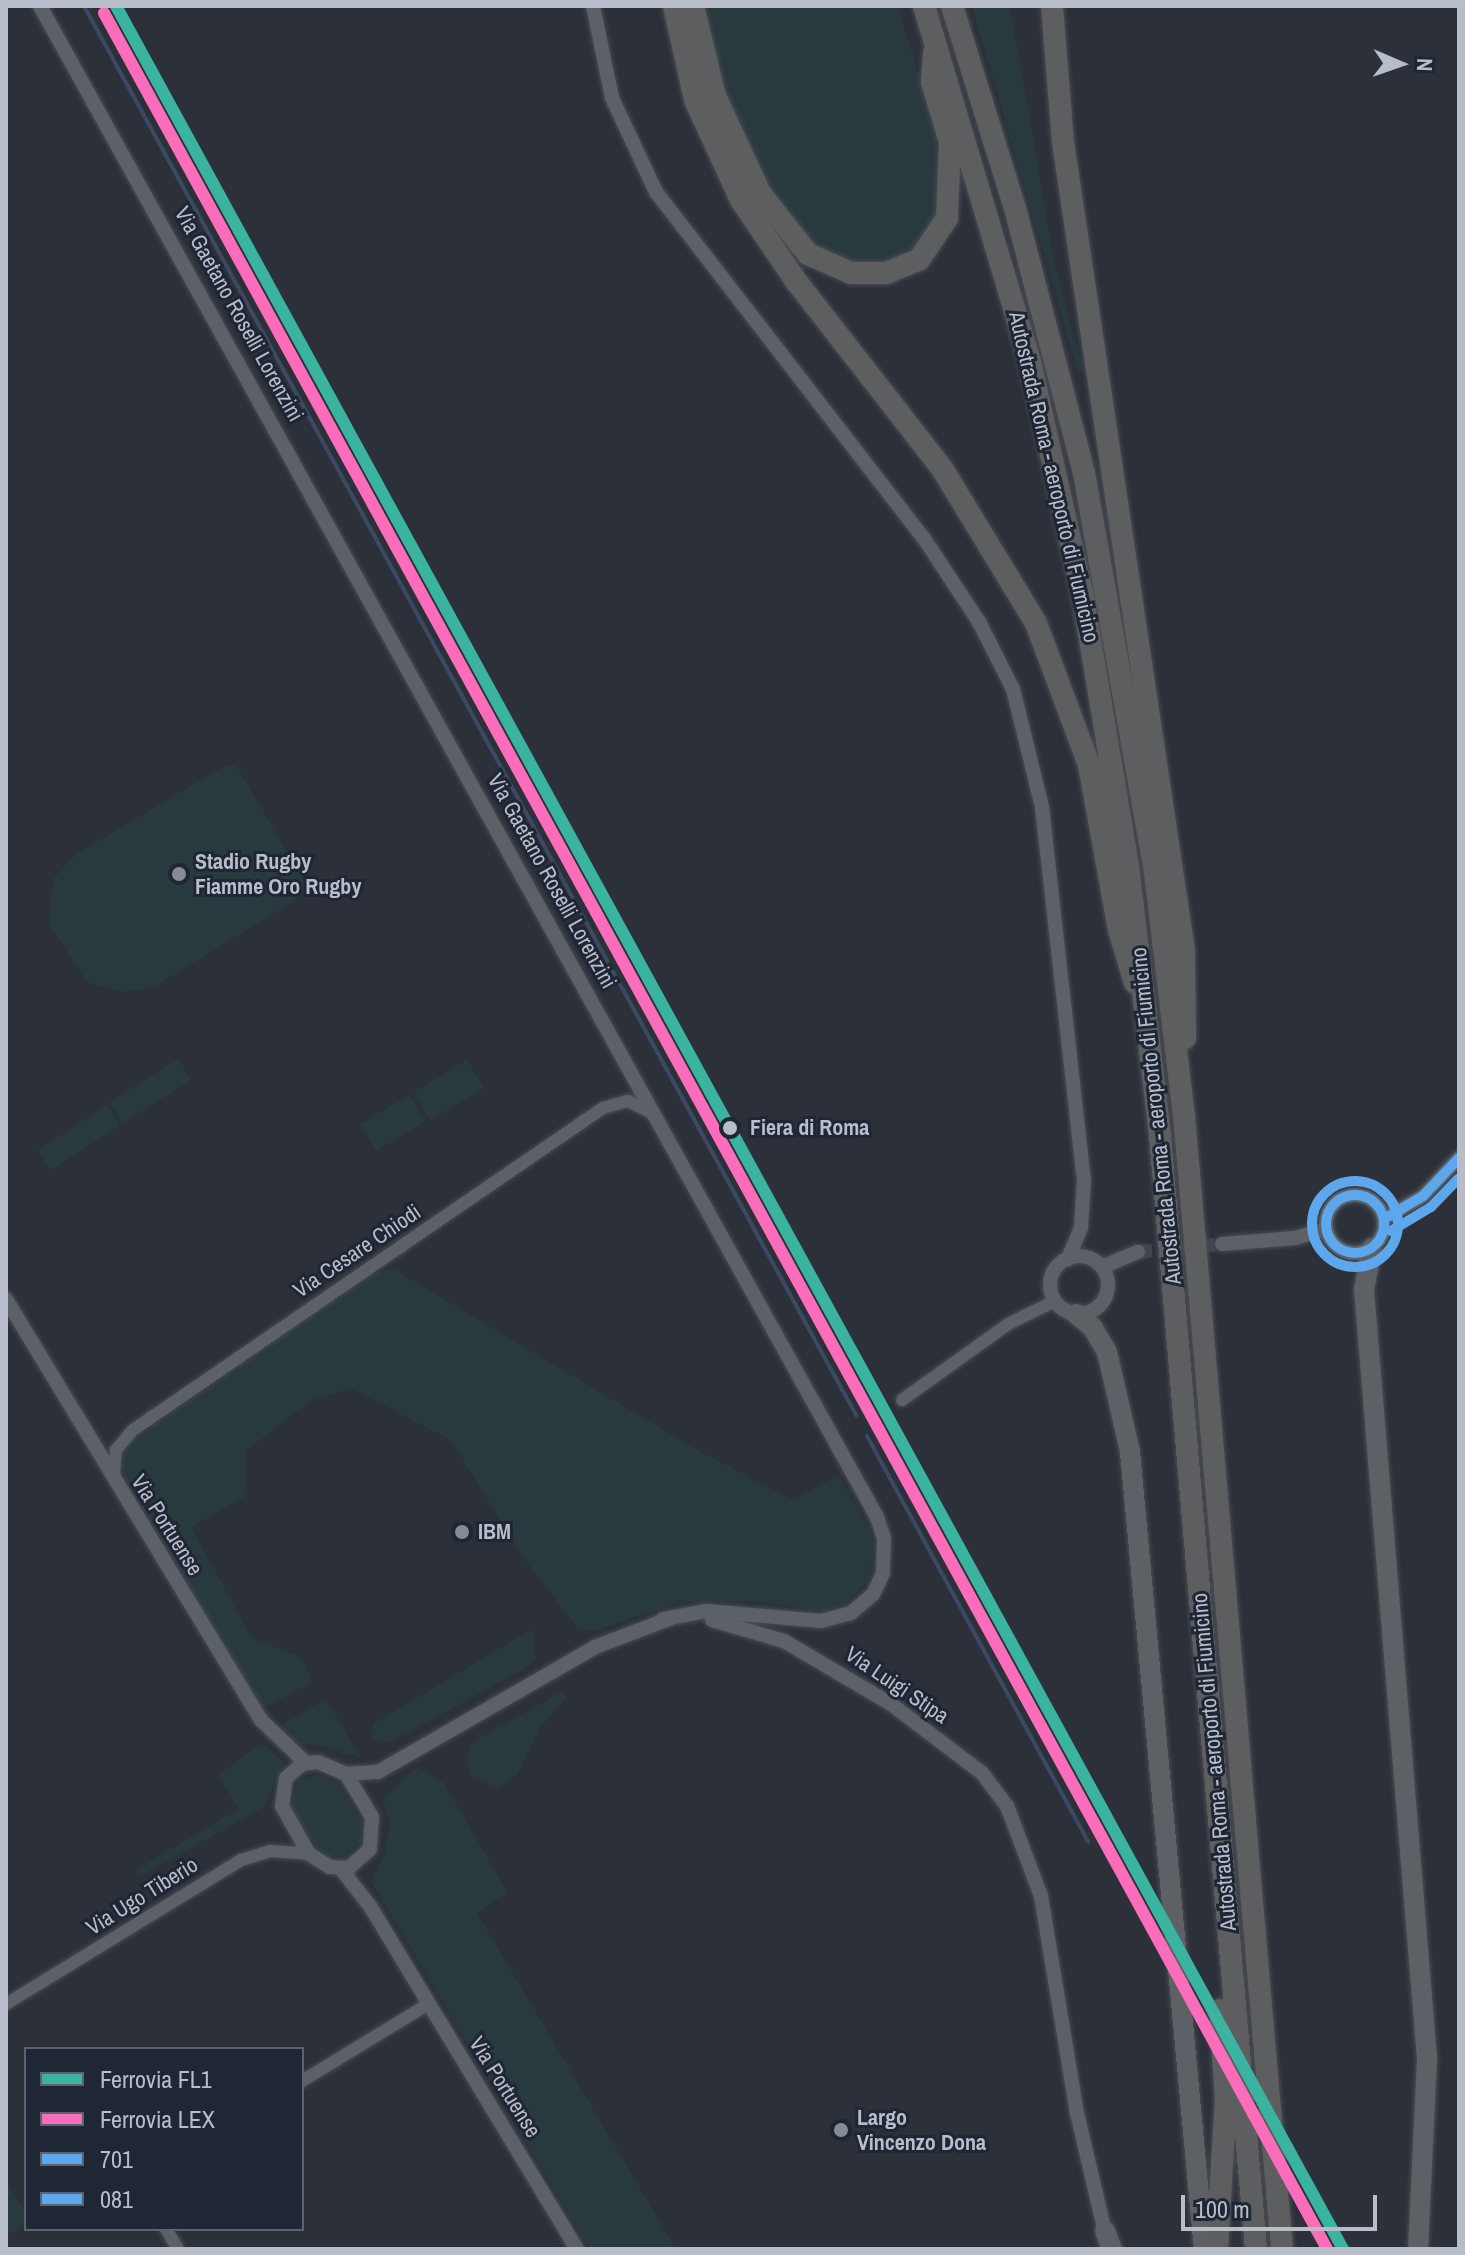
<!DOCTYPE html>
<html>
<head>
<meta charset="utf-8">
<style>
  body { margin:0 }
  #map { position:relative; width:1465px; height:2255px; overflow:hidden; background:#2c3039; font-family:"Archivo Narrow",sans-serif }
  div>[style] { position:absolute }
  .green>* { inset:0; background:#293a3f; transform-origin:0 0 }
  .stream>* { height:4px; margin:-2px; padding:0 2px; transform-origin:2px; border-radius:2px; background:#3b4963 }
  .tertiary-tunnel>* { height:14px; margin-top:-7px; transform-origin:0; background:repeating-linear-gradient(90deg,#41454f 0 14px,transparent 0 21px) }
  .roads { filter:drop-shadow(0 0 2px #484b52) drop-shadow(0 0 2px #484b52) }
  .minor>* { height:12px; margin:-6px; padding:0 6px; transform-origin:6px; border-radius:6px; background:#5c6067 }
  .tertiary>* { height:14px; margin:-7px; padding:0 7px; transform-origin:7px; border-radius:7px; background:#5c6067 }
  .tertiary>.ring { margin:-7px; padding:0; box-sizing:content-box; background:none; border:14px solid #5c6067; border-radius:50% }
  .trunk>* { height:20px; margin:-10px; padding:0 10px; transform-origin:10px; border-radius:10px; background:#5d6064 }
  .motorway>* { height:22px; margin:-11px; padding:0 11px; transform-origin:11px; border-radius:11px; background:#5c5e60 }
  .bus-1>* { height:10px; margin:-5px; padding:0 5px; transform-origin:5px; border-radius:5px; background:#5da7ec }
  .bus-1>.ring { margin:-5px; padding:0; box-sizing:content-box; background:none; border:10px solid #5da7ec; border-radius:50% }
  .bus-2>* { height:10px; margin:-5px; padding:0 5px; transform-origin:5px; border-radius:5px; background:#5da7ec }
  .bus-2>.ring { margin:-5px; padding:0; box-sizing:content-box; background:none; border:10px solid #5da7ec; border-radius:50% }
  .rail-1>* { height:12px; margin:-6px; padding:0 6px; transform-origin:6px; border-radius:6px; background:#3ab4a0 }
  .rail-2>* { height:12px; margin:-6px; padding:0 6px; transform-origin:6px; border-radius:6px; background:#fb6dba }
  .dots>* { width:22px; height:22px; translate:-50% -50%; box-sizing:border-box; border:4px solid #1f2634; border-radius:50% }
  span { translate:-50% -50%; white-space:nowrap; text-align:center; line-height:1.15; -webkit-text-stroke:6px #1f2634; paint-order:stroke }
  .street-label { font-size:22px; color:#b7bdc9 }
  .poi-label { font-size:22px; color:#b7bdc9; font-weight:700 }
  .left { translate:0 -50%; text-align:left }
  .stop-label { font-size:22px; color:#b7bdc9; font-weight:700 }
  .frame { position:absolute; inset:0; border:8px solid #b7bdc9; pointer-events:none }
  .legend { position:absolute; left:24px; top:2047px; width:280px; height:184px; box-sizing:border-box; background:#1f2634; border:2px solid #5c6270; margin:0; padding:10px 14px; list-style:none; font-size:24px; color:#b7bdc9 }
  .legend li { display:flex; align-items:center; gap:16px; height:40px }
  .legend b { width:40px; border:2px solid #5c6270 }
  .north { position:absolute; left:1361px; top:24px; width:80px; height:80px; -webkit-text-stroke:6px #1f2634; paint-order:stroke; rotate:92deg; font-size:22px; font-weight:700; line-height:32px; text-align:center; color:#b7bdc9 }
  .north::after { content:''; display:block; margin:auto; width:28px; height:36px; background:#b7bdc9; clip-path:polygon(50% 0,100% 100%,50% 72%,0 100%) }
  .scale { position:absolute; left:1181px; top:2195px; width:196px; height:36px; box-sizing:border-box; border:4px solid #b7bdc9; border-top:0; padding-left:10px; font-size:24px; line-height:28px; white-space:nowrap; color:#b7bdc9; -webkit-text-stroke:6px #1f2634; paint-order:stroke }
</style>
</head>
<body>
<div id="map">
  <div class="green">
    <div style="clip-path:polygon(700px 6px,898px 6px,935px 130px,941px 195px,931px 230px,917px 248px,897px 262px,852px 266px,823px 253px,782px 214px,726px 104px)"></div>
    <div style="clip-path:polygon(972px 6px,1010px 6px,1055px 266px,1083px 369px,1078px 372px)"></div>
    <div style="clip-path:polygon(236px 765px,307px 886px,299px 898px,155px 986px,127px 992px,87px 982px,49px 924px,53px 879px,78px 853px,221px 768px)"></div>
    <div style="left:178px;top:1059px;width:25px;height:81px;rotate:58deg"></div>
    <div style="left:467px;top:1060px;width:33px;height:62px;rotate:59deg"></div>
    <div style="left:409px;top:1095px;width:31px;height:57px;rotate:59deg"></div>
    <div style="left:107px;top:1105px;width:24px;height:83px;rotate:57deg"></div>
    <div style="clip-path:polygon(393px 1269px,699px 1451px,793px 1500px,839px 1475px,870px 1531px,874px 1550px,868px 1582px,846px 1603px,824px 1611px,755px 1601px,680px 1602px,597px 1630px,578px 1629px,523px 1557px,451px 1440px,351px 1388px,310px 1401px,247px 1450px,244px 1497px,191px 1527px,251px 1637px,302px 1658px,312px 1682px,262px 1709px,123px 1474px,124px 1454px,131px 1441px,376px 1272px)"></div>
    <div style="clip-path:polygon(532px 1629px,536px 1659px,529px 1666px,390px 1742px,372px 1739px,373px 1724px)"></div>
    <div style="clip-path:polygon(563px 1691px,566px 1698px,541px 1727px,517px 1775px,498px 1788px,470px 1774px,467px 1757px,473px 1742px)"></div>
    <div style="clip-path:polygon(326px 1699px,361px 1758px,319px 1744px,295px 1745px,277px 1727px)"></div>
    <div style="clip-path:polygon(262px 1743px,284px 1762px,264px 1807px,140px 1876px,137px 1869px,239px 1809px,218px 1775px)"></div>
    <div style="clip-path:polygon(417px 1767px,444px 1783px,507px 1892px,477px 1913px,676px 2249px,590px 2249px,371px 1882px,384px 1856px,390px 1824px,383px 1799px)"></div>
    <div style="clip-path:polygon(317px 1774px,338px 1783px,362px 1821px,361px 1841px,346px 1856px,327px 1856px,316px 1848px,291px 1806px,298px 1780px)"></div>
    <div style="clip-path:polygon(6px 2180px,26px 2214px,26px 2224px,6px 2236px)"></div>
  </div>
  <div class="stream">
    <div style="left:84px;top:6px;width:1607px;rotate:61.28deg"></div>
    <div style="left:867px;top:1436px;width:462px;rotate:61.4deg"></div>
  </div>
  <div class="tertiary-tunnel">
    <div style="left:1138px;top:1252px;width:84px;rotate:-5.4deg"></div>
  </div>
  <div class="roads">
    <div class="minor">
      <div style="left:902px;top:1400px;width:130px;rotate:-35.6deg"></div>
      <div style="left:1008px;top:1324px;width:52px;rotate:-26.1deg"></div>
      <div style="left:114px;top:1476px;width:26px;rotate:-86deg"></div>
      <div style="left:116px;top:1450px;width:26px;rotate:-50deg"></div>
      <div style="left:133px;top:1430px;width:570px;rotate:-34.42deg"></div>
      <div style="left:603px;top:1108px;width:26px;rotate:-16deg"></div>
      <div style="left:628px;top:1101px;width:28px;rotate:26deg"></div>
      <div style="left:6px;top:2004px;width:276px;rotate:-31.5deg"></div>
      <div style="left:241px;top:1860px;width:30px;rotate:-17deg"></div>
      <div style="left:270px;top:1851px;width:39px;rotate:4deg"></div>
      <div style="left:302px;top:2081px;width:148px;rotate:-31.4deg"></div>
      <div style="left:166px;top:2229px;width:23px;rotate:59deg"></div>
    </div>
    <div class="tertiary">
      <div style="left:40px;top:6px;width:1727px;rotate:61.02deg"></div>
      <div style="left:877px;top:1517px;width:23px;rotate:72deg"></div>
      <div style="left:884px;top:1539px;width:34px;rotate:92deg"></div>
      <div style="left:883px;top:1573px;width:23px;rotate:115deg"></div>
      <div style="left:873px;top:1594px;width:29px;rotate:139deg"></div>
      <div style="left:851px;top:1613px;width:31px;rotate:165deg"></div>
      <div style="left:821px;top:1621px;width:115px;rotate:-175deg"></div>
      <div style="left:706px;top:1611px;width:44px;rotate:169.5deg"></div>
      <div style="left:593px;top:6px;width:94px;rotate:78.3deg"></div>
      <div style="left:612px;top:98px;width:104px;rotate:64.9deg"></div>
      <div style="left:656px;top:192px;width:436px;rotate:52.3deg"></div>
      <div style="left:923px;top:537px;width:102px;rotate:56.6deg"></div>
      <div style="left:979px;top:622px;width:75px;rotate:63.1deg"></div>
      <div style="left:1013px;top:689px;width:122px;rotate:76.2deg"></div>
      <div style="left:1042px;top:807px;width:374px;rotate:83.6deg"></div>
      <div style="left:1084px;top:1179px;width:49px;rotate:93.5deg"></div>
      <div style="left:1081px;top:1228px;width:34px;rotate:113deg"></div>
      <div class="ring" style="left:1326px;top:1195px;width:44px;height:44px"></div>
      <div style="left:1384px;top:1219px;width:45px;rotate:-30.5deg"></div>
      <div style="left:1423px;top:1196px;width:52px;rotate:-46.5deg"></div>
      <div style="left:1222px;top:1244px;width:73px;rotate:-4.7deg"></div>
      <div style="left:1295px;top:1238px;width:33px;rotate:-16deg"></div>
      <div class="ring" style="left:1050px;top:1256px;width:44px;height:44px"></div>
      <div style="left:1102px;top:1267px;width:39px;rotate:-23deg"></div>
      <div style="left:6px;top:1299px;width:492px;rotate:58.8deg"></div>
      <div style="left:261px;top:1720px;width:62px;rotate:43.7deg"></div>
      <div style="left:712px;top:1620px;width:75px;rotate:16.3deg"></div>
      <div style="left:784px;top:1641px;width:124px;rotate:30.5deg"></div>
      <div style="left:891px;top:1704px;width:114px;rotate:37.2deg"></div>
      <div style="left:982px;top:1773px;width:41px;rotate:52.9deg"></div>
      <div style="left:1007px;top:1806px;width:96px;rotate:69.3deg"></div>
      <div style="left:1041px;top:1896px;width:220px;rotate:80.6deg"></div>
      <div style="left:1077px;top:2113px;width:127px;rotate:76.8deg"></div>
      <div style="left:318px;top:1762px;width:30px;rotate:23deg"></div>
      <div style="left:346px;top:1774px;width:50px;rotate:58.8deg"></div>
      <div style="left:372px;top:1817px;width:32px;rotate:94deg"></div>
      <div style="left:370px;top:1849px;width:28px;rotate:138deg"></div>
      <div style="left:349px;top:1868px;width:19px;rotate:-177deg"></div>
      <div style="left:330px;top:1867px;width:25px;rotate:-148deg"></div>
      <div style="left:309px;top:1854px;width:55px;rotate:-119.4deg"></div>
      <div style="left:282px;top:1806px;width:28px;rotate:-82deg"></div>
      <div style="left:286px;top:1778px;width:21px;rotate:-41deg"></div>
      <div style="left:302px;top:1764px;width:16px;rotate:-7deg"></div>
      <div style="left:346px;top:1774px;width:32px;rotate:-4deg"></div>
      <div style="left:378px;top:1772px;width:250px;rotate:-29.9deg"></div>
      <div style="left:595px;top:1647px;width:81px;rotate:-20.9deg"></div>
      <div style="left:341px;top:1869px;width:47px;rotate:51.9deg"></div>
      <div style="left:370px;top:1906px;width:401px;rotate:58.9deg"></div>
    </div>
    <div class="trunk">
      <div style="left:1372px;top:1248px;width:42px;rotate:101deg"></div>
      <div style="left:1364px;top:1289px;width:773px;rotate:85.32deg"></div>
      <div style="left:1427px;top:2059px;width:190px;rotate:92.7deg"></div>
      <div style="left:1076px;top:1314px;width:22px;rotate:39deg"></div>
      <div style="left:1093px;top:1328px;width:28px;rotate:60deg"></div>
      <div style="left:1107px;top:1352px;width:103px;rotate:77deg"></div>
      <div style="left:1130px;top:1452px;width:800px;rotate:84.7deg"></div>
      <div style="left:1105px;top:2231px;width:19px;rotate:69deg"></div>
    </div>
    <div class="motorway">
      <div style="left:674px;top:6px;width:96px;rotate:77.4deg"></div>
      <div style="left:695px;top:100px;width:110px;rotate:65.3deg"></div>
      <div style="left:741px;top:200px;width:98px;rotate:55.8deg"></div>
      <div style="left:796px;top:281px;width:239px;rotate:52.1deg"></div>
      <div style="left:943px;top:470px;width:179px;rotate:58.7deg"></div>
      <div style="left:1036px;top:623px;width:152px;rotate:69.5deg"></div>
      <div style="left:1089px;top:765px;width:168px;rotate:79.7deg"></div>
      <div style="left:1119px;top:930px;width:55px;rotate:73.2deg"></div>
      <div style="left:693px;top:6px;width:93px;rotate:76.3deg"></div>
      <div style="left:715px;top:96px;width:107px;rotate:65.1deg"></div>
      <div style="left:760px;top:193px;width:78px;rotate:51.8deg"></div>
      <div style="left:808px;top:254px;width:47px;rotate:23.8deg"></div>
      <div style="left:851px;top:273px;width:35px"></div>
      <div style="left:886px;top:273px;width:35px;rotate:-22deg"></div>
      <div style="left:919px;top:260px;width:50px;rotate:-56.3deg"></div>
      <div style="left:947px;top:218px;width:76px;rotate:-87.7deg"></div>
      <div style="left:950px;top:142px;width:63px;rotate:-106.7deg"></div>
      <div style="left:932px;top:82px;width:29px;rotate:-86deg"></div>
      <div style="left:924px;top:6px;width:376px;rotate:73.4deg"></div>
      <div style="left:1031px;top:366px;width:237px;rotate:77.3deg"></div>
      <div style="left:1083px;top:597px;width:273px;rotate:80.5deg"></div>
      <div style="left:1128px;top:866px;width:272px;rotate:83.2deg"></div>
      <div style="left:1160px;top:1136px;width:1117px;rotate:85.07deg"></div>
      <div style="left:952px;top:6px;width:212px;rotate:72.7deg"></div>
      <div style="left:1015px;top:208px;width:274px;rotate:75.4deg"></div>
      <div style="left:1084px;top:473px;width:398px;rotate:79.9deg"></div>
      <div style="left:1154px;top:865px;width:252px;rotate:83.2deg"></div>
      <div style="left:1184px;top:1115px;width:1138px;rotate:85.06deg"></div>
      <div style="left:1052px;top:6px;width:136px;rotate:85.4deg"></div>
      <div style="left:1063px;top:142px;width:818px;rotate:81.49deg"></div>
      <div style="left:1184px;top:951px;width:87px;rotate:89.3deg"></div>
      <div style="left:1217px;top:2249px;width:150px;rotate:-86.6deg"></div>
      <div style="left:1226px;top:2099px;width:89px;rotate:-93.9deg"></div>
    </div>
  </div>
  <div class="bus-1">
    <div class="ring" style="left:1326px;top:1195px;width:48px;height:48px"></div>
    <div style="left:1384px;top:1219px;width:45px;rotate:-30.5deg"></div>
    <div style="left:1423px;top:1196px;width:52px;rotate:-46.5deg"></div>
  </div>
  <div class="bus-2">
    <div class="ring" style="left:1312px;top:1181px;width:76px;height:76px"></div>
    <div style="left:1391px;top:1231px;width:47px;rotate:-31deg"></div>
    <div style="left:1431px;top:1207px;width:40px;rotate:-46deg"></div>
  </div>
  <div class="rail-1">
    <div style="left:116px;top:6px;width:2557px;rotate:61.32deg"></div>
  </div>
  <div class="rail-2">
    <div style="left:104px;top:13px;width:2549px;rotate:61.32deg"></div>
  </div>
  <div class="dots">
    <div style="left:179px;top:874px;background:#868c97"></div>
    <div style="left:730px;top:1128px;background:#b7bdc9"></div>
    <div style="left:462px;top:1532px;background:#868c97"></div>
    <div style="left:841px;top:2130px;background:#868c97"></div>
  </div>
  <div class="street-label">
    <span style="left:239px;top:314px;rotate:61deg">Via Gaetano Roselli Lorenzini</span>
    <span style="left:1054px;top:477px;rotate:77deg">Autostrada Roma - aeroporto di Fiumicino</span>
    <span style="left:552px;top:881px;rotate:61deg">Via Gaetano Roselli Lorenzini</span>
    <span style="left:1156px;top:1116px;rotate:-96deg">Autostrada Roma - aeroporto di Fiumicino</span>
    <span style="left:357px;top:1251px;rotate:-34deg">Via Cesare Chiodi</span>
    <span style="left:167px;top:1525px;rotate:58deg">Via Portuense</span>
    <span style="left:897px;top:1685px;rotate:34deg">Via Luigi Stipa</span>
    <span style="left:1214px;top:1762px;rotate:-95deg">Autostrada Roma - aeroporto di Fiumicino</span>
    <span style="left:142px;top:1896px;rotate:-32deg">Via Ugo Tiberio</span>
    <span style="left:505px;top:2087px;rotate:58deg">Via Portuense</span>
  </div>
  <div class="poi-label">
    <span class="left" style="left:195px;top:874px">Stadio Rugby<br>Fiamme Oro Rugby</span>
    <span class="left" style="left:478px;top:1532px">IBM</span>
    <span class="left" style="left:857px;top:2130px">Largo<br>Vincenzo Dona</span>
  </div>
  <div class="stop-label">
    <span class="left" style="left:750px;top:1128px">Fiera di Roma</span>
  </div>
  <div class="frame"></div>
  <ul class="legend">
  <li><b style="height:10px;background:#3ab4a0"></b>Ferrovia FL1</li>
  <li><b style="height:10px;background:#fb6dba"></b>Ferrovia LEX</li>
  <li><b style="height:10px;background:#5da7ec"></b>701</li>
  <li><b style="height:10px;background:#5da7ec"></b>081</li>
  </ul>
  <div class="north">N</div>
  <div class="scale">100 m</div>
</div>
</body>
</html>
